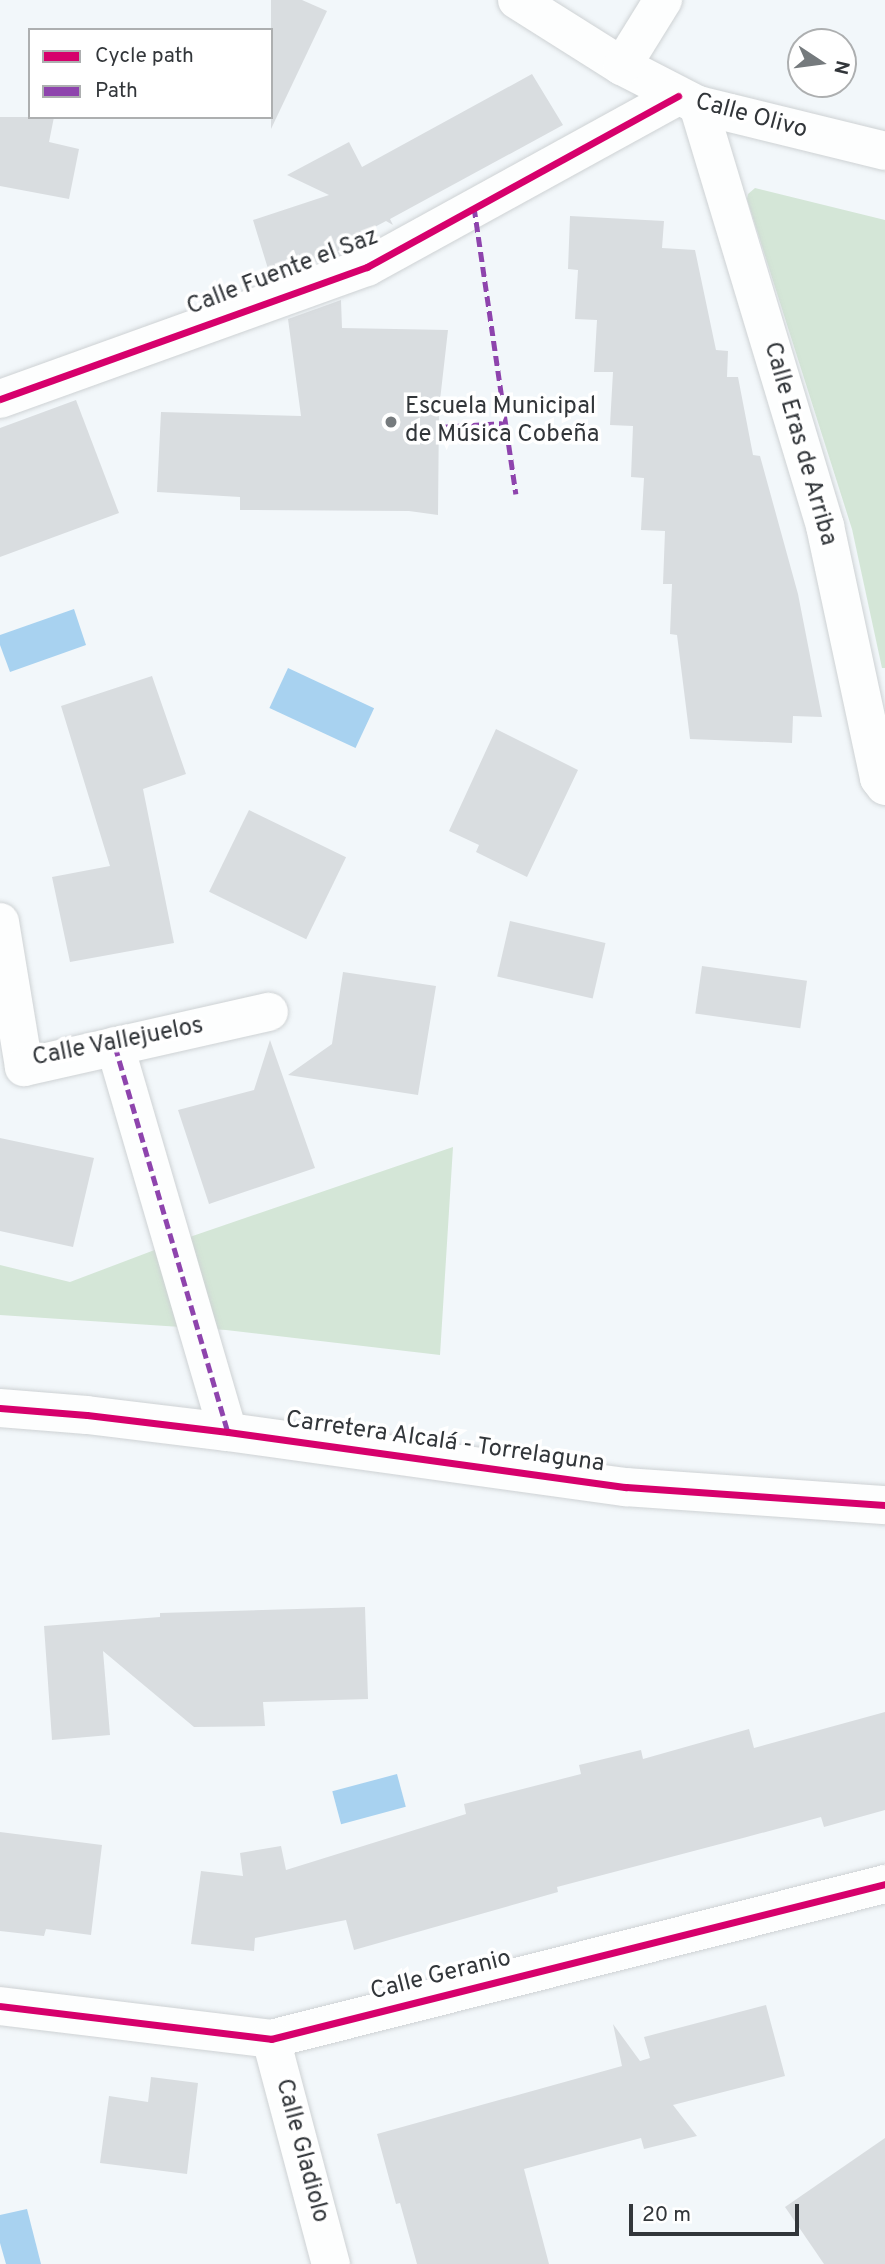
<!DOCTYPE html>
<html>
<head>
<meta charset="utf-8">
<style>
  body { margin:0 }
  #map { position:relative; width:885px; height:2264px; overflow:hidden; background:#f2f7fa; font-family:Overpass,sans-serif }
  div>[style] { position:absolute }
  .green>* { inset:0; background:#d4e6d7 }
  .water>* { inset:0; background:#a8d2f0; transform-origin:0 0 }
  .building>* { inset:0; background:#d9dde0; transform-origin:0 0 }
  .roads { filter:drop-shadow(0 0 2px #ced2d4) drop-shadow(0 0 2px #ced2d4) }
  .minor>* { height:38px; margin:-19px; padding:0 19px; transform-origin:19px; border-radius:19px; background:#fdfefe }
  .quiet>* { height:5px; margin-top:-2.5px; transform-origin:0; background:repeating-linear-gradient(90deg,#8e44ad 0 10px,transparent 0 15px) }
  .cycleway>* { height:7px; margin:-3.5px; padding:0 3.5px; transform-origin:3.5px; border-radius:3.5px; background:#d6006c }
  .dots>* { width:19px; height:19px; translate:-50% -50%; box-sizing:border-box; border:4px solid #fff; border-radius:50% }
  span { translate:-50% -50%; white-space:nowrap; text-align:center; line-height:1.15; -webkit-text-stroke:7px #fff; paint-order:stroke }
  .street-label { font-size:24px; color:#32363a }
  .poi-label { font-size:24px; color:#32363a }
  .left { translate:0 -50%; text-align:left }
  .legend { position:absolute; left:28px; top:28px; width:245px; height:91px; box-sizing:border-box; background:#fff; border:2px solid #adafb0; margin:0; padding:9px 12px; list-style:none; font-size:21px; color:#32363a }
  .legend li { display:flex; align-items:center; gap:14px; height:35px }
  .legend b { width:35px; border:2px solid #adafb0 }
  .north { position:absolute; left:787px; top:28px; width:70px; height:70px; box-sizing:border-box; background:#fff; border:2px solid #adafb0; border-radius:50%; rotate:103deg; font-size:19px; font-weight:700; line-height:28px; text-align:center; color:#32363a }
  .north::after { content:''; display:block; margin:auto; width:24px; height:32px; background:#757a7d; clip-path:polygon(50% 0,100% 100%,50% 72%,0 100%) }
  .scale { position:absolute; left:629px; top:2204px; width:170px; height:32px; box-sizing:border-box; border:4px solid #32363a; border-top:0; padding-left:9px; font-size:21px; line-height:24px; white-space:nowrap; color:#32363a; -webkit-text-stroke:5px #fff; paint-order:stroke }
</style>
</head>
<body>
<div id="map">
  <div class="green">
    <div style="clip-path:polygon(755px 188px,885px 220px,885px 668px,882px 668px,852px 529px,747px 199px,748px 194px)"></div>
    <div style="clip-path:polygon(453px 1147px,440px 1355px,226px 1330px,0 1315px,0 1265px,70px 1282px,181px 1240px)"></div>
  </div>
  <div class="water">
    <div style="clip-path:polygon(74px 609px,86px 645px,10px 672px,0 645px,0 635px)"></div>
    <div style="left:288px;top:668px;width:95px;height:44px;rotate:25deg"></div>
    <div style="left:397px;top:1774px;width:34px;height:67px;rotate:75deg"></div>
    <div style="clip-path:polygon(27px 2209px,41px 2264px,6px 2264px,0 2243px,0 2215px)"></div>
  </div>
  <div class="building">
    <div style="clip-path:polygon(271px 0,302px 0,327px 11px,271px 129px)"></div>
    <div style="clip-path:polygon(532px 74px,563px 125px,390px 219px,393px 225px,386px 221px,339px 246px,340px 254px,282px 274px,281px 268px,269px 272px,253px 220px,329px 195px,287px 175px,349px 142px,362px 167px)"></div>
    <div style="clip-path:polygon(0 117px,54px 117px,49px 142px,79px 149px,69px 199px,0 186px)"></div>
    <div style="clip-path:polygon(570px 216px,664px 221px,662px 248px,695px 250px,716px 350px,728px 351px,727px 377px,738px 377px,753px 455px,760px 456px,798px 594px,822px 717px,793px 716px,792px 743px,690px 739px,677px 635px,670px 634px,672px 584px,663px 584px,665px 531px,641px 530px,644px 478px,631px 477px,633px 426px,610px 425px,613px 372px,594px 372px,597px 320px,575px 319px,578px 270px,568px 269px)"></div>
    <div style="clip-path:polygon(341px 300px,342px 328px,448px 330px,439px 409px,438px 515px,409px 511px,240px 510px,240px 497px,157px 492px,161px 412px,301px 416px,288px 319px)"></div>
    <div style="clip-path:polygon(76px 400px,119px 513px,0 557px,0 428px)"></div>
    <div style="clip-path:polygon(152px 676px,186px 774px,143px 789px,174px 943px,70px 962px,52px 877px,110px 866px,61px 706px)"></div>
    <div style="clip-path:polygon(496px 729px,578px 770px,527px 877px,476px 852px,479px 845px,449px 831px)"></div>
    <div style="left:249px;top:810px;width:108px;height:91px;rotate:26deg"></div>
    <div style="left:510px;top:921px;width:98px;height:57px;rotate:13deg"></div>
    <div style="left:702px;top:966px;width:106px;height:48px;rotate:8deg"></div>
    <div style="clip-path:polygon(343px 972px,436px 986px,418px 1095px,288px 1075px,332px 1044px)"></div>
    <div style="clip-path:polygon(270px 1040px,315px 1168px,209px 1204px,178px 1110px,254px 1090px)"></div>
    <div style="clip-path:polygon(0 1138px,94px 1158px,73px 1247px,0 1231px)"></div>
    <div style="clip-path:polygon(365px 1607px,368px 1699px,263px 1702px,265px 1726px,194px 1727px,103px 1651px,110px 1735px,52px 1740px,44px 1626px,160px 1617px,160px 1613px)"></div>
    <div style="clip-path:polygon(885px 1712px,885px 1810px,824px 1827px,821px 1817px,743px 1838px,557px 1887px,558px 1892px,354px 1950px,346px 1920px,255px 1938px,254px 1951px,191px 1944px,201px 1871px,243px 1876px,240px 1853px,281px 1846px,286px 1870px,466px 1814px,464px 1804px,581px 1774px,579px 1765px,641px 1750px,643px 1759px,749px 1729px,754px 1748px)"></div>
    <div style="clip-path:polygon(0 1832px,102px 1845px,91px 1935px,46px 1929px,44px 1936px,0 1931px)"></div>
    <div style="clip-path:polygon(766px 2005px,785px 2076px,673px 2105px,697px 2136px,644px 2149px,641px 2138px,524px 2169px,549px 2264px,417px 2264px,400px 2203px,396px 2204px,377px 2134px,622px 2066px,613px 2024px,640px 2061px,650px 2058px,644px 2037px)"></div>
    <div style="clip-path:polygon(151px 2077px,198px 2083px,187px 2174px,100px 2163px,109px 2096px,148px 2102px)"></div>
    <div style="clip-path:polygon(885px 2138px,885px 2264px,824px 2264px,785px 2207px)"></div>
  </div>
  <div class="roads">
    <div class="minor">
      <div style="left:517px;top:0;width:124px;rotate:32.2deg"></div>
      <div style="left:622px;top:66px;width:85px;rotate:27.2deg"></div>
      <div style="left:698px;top:105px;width:193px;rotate:13.8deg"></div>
      <div style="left:622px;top:66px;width:78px;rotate:-58.2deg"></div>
      <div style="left:698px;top:105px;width:440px;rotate:73.2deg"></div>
      <div style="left:825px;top:526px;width:258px;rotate:77.9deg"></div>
      <div style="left:879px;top:778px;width:10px;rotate:53deg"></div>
      <div style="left:0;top:399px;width:390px;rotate:-19.8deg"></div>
      <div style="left:367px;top:267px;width:355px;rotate:-28.8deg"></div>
      <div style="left:0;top:922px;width:147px;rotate:80.6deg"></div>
      <div style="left:24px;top:1067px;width:251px;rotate:-12.7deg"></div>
      <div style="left:115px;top:1046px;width:402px;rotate:73.7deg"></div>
      <div style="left:0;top:1408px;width:87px;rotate:4.6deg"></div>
      <div style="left:87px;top:1415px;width:142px;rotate:6.9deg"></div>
      <div style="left:228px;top:1432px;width:402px;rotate:7.9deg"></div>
      <div style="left:626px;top:1487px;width:260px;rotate:4deg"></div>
      <div style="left:0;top:2006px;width:273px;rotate:6.9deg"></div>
      <div style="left:271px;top:2039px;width:633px;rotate:-14.17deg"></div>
      <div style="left:271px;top:2039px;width:233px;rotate:75.1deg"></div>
    </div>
  </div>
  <div class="quiet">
    <div style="left:474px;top:207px;width:290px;rotate:81.7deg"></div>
    <div style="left:439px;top:427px;width:66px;rotate:-3.5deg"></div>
    <div style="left:115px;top:1046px;width:402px;rotate:73.7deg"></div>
  </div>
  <div class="cycleway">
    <div style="left:0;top:399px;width:390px;rotate:-19.8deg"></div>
    <div style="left:367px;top:267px;width:355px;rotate:-28.8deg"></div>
    <div style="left:0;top:1408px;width:87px;rotate:4.6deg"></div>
    <div style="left:87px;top:1415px;width:142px;rotate:6.9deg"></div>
    <div style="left:228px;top:1432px;width:402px;rotate:7.9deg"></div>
    <div style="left:626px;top:1487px;width:260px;rotate:4deg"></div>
    <div style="left:0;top:2006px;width:273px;rotate:6.9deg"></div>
    <div style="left:271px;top:2039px;width:633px;rotate:-14.17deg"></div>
  </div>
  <div class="dots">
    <div style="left:391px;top:422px;background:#757a7d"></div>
  </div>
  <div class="street-label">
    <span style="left:751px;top:117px;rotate:15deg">Calle Olivo</span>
    <span style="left:283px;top:273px;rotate:-21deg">Calle Fuente el Saz</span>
    <span style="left:799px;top:444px;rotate:74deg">Calle Eras de Arriba</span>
    <span style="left:118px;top:1043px;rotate:-11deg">Calle Vallejuelos</span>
    <span style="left:445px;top:1443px;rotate:8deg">Carretera Alcalá - Torrelaguna</span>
    <span style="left:441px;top:1976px;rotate:-14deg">Calle Geranio</span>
    <span style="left:301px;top:2151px;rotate:75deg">Calle Gladiolo</span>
  </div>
  <div class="poi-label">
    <span class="left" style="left:405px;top:422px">Escuela Municipal<br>de Música Cobeña</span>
  </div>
  <ul class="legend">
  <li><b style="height:9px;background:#d6006c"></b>Cycle path</li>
  <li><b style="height:9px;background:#8e44ad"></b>Path</li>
  </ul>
  <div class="north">N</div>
  <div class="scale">20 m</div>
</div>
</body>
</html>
